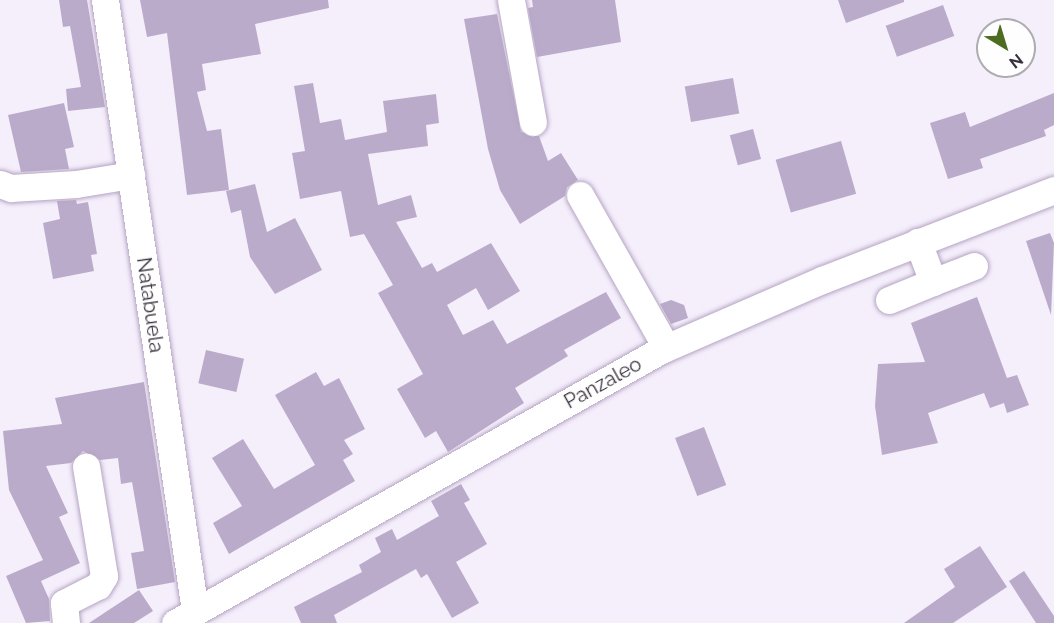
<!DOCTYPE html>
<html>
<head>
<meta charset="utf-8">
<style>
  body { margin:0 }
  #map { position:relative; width:1054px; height:623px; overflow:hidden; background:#f5eefb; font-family:Raleway,sans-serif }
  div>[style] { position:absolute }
  .building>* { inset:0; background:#bbabca; transform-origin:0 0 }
  .roads { filter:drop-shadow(0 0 2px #b4a4c3) drop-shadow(0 0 2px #b4a4c3) }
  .minor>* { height:27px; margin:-13.5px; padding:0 13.5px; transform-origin:13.5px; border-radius:13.5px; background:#fff }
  span { translate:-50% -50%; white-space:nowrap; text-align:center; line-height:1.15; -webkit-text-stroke:4.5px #fefefe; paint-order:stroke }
  .street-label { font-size:20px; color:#37313d }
  .north { position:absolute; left:976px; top:18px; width:60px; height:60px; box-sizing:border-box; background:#fefefe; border:2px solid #aeacb1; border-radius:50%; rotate:142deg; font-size:16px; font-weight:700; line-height:24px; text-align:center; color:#37313d }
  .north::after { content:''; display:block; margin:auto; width:21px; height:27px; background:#4d6b21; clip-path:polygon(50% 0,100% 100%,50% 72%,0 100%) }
</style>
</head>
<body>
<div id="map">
  <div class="building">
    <div style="clip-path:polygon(59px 0,87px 0,105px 107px,68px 111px,66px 89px,81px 87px,70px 26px,63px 27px)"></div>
    <div style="clip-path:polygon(140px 0,328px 0,329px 8px,255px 24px,261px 54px,202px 64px,206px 90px,197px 92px,207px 131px,221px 129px,229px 190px,187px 195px,167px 33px,147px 37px)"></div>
    <div style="clip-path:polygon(532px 0,615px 0,621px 42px,537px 57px,528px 8px,533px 7px)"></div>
    <div style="clip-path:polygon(838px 0,904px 0,904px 2px,846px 23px)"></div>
    <div style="left:943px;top:5px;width:33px;height:61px;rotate:70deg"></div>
    <div style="clip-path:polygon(497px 14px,521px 132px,539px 136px,548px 161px,561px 153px,578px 180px,567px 187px,565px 196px,520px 224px,500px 190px,488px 149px,464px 19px)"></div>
    <div style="left:733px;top:78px;width:36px;height:49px;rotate:80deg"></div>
    <div style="clip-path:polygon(313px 83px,320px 123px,341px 119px,345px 140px,387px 132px,383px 101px,436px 94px,439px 123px,426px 125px,428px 146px,368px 154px,378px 205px,411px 195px,417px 217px,396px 222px,422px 268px,432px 263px,437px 272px,491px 243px,520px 291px,488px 310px,476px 288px,447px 305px,463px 335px,493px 320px,507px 344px,606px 292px,621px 318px,564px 350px,568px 356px,515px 388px,524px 403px,448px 452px,436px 431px,425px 438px,397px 389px,423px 374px,378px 293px,393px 285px,364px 234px,350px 237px,341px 191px,300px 199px,292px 153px,305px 151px,294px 86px)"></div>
    <div style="clip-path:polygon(1054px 93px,1054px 125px,1044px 130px,1046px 136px,980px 159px,983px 168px,948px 179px,930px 123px,965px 112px,970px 127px)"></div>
    <div style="clip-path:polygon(64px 103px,74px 147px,65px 149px,69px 169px,21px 172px,8px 115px)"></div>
    <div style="left:753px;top:129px;width:31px;height:24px;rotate:75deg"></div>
    <div style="left:841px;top:141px;width:55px;height:68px;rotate:74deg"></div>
    <div style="clip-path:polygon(255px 184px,267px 232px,295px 218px,322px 270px,275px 294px,250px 257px,241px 210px,231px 213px,226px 191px)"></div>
    <div style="clip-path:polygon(76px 200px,77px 204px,88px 202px,97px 254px,91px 255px,94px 271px,53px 279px,43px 223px,60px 219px,57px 201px)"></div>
    <div style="clip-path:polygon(1050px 233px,1054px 243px,1051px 315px,1026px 241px)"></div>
    <div style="clip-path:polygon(977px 297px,1007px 378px,1017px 375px,1029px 405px,1007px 413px,1004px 403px,990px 408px,984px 393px,928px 413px,938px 443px,882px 455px,875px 406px,878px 364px,925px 362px,911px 323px)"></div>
    <div style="clip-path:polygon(671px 300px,684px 305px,688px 318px,671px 324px,660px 304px)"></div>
    <div style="left:206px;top:350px;width:39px;height:34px;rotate:13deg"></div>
    <div style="clip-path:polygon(316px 372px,324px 386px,339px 378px,365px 429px,344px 440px,353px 454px,343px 460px,355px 481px,229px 554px,213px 523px,242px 506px,212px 458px,243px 439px,274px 489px,315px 465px,275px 395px)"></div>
    <div style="clip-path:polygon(144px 382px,175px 582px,137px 589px,131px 553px,144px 551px,132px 482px,121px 484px,118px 458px,100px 460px,83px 451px,71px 463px,46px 466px,68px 513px,59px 517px,80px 563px,41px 581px,49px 599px,50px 621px,26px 623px,6px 576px,43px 560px,9px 490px,3px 431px,62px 424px,55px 398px)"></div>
    <div style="left:704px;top:427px;width:62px;height:31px;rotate:69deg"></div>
    <div style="clip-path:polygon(461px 484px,470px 500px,464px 503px,487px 544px,456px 562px,479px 603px,452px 618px,427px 574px,421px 578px,416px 569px,334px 615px,337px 623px,301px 623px,294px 607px,362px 572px,359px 565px,381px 552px,375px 538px,392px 529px,397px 540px,439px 516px,431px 501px)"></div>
    <div style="clip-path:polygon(980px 546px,1007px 587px,953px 623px,904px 623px,955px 587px,944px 569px)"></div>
    <div style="clip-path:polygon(1024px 571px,1054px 616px,1054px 623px,1036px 623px,1009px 581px)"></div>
    <div style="clip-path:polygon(139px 590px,153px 611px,134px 623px,89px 623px)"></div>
  </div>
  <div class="roads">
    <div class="minor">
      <div style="left:105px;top:0;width:618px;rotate:81.62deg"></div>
      <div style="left:511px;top:0;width:124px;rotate:79.8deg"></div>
      <div style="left:0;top:184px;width:12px;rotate:20deg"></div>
      <div style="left:11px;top:188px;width:65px;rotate:-3.5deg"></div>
      <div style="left:76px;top:184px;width:56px;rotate:-9.3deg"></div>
      <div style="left:580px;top:195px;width:175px;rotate:60.5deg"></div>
      <div style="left:933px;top:282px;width:44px;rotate:-21.3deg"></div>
      <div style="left:889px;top:300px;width:48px;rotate:-22.2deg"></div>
      <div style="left:933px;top:282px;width:43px;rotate:-110.6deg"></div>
      <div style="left:66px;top:623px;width:20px;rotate:-96deg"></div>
      <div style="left:64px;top:603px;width:38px;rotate:-27deg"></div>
      <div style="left:98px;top:586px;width:12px;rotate:-59deg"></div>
      <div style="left:104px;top:576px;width:111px;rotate:-99.3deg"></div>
      <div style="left:175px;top:623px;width:557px;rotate:-29.32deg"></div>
      <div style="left:661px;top:350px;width:176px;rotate:-23.5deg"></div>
      <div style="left:822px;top:280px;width:249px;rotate:-21.2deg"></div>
    </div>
  </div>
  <div class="street-label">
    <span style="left:150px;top:305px;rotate:82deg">Natabuela</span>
    <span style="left:603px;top:383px;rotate:-29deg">Panzaleo</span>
  </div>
  <div class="north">N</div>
</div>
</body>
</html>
